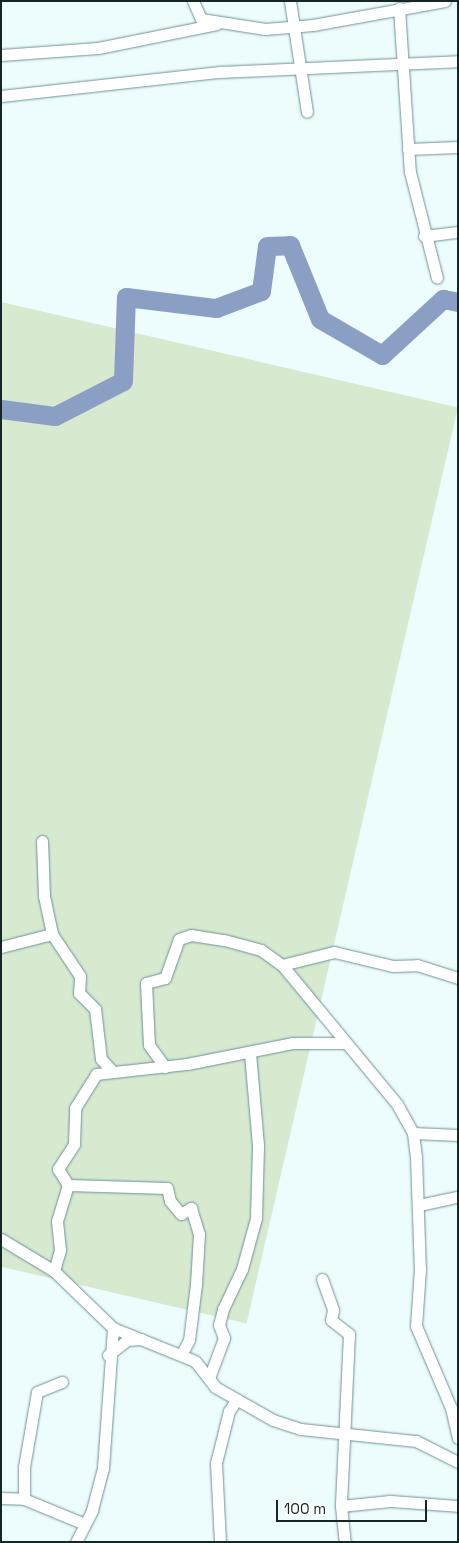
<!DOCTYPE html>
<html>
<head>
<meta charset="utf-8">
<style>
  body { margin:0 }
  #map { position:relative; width:459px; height:1543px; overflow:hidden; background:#edfcfd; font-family:"Space Grotesk",sans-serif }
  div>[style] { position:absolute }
  .green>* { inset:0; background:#d7ead0; transform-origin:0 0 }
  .river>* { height:19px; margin:-9.5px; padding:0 9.5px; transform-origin:9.5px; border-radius:9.5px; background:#8b9ec4 }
  .roads { filter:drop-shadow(0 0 1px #6d9395) drop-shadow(0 0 1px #6d9395) }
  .minor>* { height:11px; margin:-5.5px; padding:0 5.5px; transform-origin:5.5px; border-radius:5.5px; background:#fff }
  span { translate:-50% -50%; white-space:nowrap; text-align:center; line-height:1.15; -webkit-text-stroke:4px #fff; paint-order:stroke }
  .frame { position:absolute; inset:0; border:2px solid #162526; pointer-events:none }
  .scale { position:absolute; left:276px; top:1500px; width:151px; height:22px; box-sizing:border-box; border:2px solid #162526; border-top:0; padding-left:6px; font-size:15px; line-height:18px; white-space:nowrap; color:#162526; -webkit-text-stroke:4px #fff; paint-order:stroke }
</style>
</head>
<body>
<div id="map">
  <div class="green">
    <div style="left:1px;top:302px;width:469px;height:940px;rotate:13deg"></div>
  </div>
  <div class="river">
    <div style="left:1px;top:409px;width:54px;rotate:7.4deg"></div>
    <div style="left:55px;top:416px;width:76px;rotate:-27.2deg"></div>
    <div style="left:123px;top:381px;width:84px;rotate:-88deg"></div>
    <div style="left:126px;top:297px;width:91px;rotate:7deg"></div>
    <div style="left:216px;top:308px;width:48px;rotate:-20.7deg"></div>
    <div style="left:261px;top:291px;width:45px;rotate:-82.4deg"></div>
    <div style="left:267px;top:246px;width:23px;rotate:-2deg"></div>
    <div style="left:290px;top:245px;width:80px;rotate:67.9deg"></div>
    <div style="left:320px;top:319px;width:72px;rotate:30.1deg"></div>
    <div style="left:382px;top:355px;width:83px;rotate:-42.6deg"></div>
    <div style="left:443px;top:299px;width:15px;rotate:11deg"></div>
  </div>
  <div class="roads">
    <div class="minor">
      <div style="left:193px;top:1px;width:20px;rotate:66deg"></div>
      <div style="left:201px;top:19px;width:65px;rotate:8.9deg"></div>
      <div style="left:265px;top:29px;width:48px;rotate:-4.8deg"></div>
      <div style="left:313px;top:25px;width:134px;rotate:-10.3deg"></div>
      <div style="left:290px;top:1px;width:112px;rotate:81.3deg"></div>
      <div style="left:399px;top:8px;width:164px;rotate:86.2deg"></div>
      <div style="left:410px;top:172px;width:109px;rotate:75.7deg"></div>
      <div style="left:1px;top:55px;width:97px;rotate:-4.1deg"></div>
      <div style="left:98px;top:48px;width:121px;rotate:-11.4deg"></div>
      <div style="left:1px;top:96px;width:220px;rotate:-6.3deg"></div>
      <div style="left:220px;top:72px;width:238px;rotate:-2.6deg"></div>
      <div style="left:408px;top:149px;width:50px;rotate:-2.3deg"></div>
      <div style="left:424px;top:236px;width:34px;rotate:-7deg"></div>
      <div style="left:42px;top:841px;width:55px;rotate:87.9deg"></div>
      <div style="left:44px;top:896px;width:39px;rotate:78deg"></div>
      <div style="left:52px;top:934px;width:50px;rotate:56.3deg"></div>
      <div style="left:80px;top:976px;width:17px;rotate:93deg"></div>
      <div style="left:79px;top:993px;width:23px;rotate:45deg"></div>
      <div style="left:95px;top:1009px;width:50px;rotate:83.2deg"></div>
      <div style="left:101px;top:1059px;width:16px;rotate:47deg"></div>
      <div style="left:1px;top:947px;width:53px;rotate:-14.3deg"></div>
      <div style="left:282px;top:965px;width:54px;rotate:-14deg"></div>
      <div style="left:334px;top:952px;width:61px;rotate:13.3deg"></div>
      <div style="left:393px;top:966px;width:24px;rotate:-2deg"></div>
      <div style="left:417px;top:965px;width:43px;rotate:17.6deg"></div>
      <div style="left:165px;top:1067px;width:27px;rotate:-126deg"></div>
      <div style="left:149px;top:1045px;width:62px;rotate:-92.8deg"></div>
      <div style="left:146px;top:983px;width:20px;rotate:-15deg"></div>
      <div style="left:165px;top:978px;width:41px;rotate:-70.3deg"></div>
      <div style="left:179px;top:939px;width:13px;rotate:-18deg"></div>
      <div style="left:191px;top:935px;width:33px;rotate:9deg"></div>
      <div style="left:224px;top:940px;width:38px;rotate:15deg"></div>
      <div style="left:261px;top:950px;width:26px;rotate:36deg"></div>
      <div style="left:282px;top:965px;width:180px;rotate:50.4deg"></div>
      <div style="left:397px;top:1104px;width:33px;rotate:61deg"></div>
      <div style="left:413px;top:1133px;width:24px;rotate:83deg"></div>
      <div style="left:416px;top:1157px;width:112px;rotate:88deg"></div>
      <div style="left:420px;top:1269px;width:57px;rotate:94deg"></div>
      <div style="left:416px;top:1326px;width:89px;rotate:66.9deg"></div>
      <div style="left:451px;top:1408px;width:31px;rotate:77deg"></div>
      <div style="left:413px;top:1133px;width:45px;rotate:2.5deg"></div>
      <div style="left:68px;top:1185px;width:99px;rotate:1.7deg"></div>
      <div style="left:167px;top:1188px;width:13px;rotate:77deg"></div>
      <div style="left:170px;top:1201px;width:17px;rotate:50deg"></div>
      <div style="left:181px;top:1214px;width:12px;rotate:-31deg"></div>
      <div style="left:191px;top:1208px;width:27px;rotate:73deg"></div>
      <div style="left:199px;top:1234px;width:50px;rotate:93.4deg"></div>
      <div style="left:196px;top:1284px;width:56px;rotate:97.1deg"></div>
      <div style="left:189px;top:1340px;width:17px;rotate:118deg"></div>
      <div style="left:419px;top:1205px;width:40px;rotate:-12deg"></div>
      <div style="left:1px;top:1239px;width:62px;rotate:31.1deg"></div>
      <div style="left:54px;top:1271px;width:82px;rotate:44deg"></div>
      <div style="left:113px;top:1328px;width:88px;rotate:21.9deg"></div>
      <div style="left:195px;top:1361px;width:33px;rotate:52deg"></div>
      <div style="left:215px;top:1387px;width:67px;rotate:29.6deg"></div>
      <div style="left:273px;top:1420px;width:29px;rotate:18deg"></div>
      <div style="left:301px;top:1429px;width:116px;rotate:6deg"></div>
      <div style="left:416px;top:1441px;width:47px;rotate:26.6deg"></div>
      <div style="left:54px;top:1271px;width:22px;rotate:-74deg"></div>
      <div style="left:60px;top:1250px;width:29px;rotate:-96deg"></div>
      <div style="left:57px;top:1221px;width:38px;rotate:-73deg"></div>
      <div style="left:68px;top:1185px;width:19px;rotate:-122deg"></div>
      <div style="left:58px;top:1169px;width:30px;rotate:-57deg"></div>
      <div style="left:74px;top:1144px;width:36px;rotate:-88deg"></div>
      <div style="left:75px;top:1108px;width:40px;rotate:-58deg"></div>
      <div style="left:96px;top:1074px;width:92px;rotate:-6.3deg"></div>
      <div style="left:187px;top:1064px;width:107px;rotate:-11.3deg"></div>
      <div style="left:292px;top:1043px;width:52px"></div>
      <div style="left:322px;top:1279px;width:33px;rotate:70deg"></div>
      <div style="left:333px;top:1310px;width:10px;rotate:101deg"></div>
      <div style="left:331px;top:1320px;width:23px;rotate:38deg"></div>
      <div style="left:349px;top:1334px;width:172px;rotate:92.7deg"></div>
      <div style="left:341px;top:1506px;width:36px;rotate:84deg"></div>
      <div style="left:108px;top:1355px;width:24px;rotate:-38deg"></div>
      <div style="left:127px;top:1340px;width:14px;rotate:-4deg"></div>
      <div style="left:209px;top:1378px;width:43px;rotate:-69.4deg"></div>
      <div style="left:224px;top:1338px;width:14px;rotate:-111deg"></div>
      <div style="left:219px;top:1325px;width:16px;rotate:-76deg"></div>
      <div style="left:223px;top:1309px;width:44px;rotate:-64.6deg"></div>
      <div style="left:242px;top:1269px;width:53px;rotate:-74.6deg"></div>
      <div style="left:256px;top:1218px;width:73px;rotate:-88.4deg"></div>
      <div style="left:258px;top:1145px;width:91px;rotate:-95deg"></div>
      <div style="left:1px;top:1498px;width:23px;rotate:2deg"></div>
      <div style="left:24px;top:1499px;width:66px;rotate:22.3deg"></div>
      <div style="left:24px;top:1499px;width:32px;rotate:-90deg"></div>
      <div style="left:24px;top:1467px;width:76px;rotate:-80.2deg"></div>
      <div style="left:37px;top:1392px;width:27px;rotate:-22deg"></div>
      <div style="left:341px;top:1506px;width:49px;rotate:-5.8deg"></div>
      <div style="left:390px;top:1501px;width:68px;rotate:4.2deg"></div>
      <div style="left:76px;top:1542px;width:36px;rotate:-63deg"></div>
      <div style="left:92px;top:1510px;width:43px;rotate:-75.3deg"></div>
      <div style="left:103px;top:1468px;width:140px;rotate:-85.9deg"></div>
      <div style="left:220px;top:1542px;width:79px;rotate:-92.9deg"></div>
      <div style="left:216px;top:1463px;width:54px;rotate:-76deg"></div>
      <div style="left:229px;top:1411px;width:14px;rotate:-56deg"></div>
    </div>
  </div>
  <div class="frame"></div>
  <div class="scale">100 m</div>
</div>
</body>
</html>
